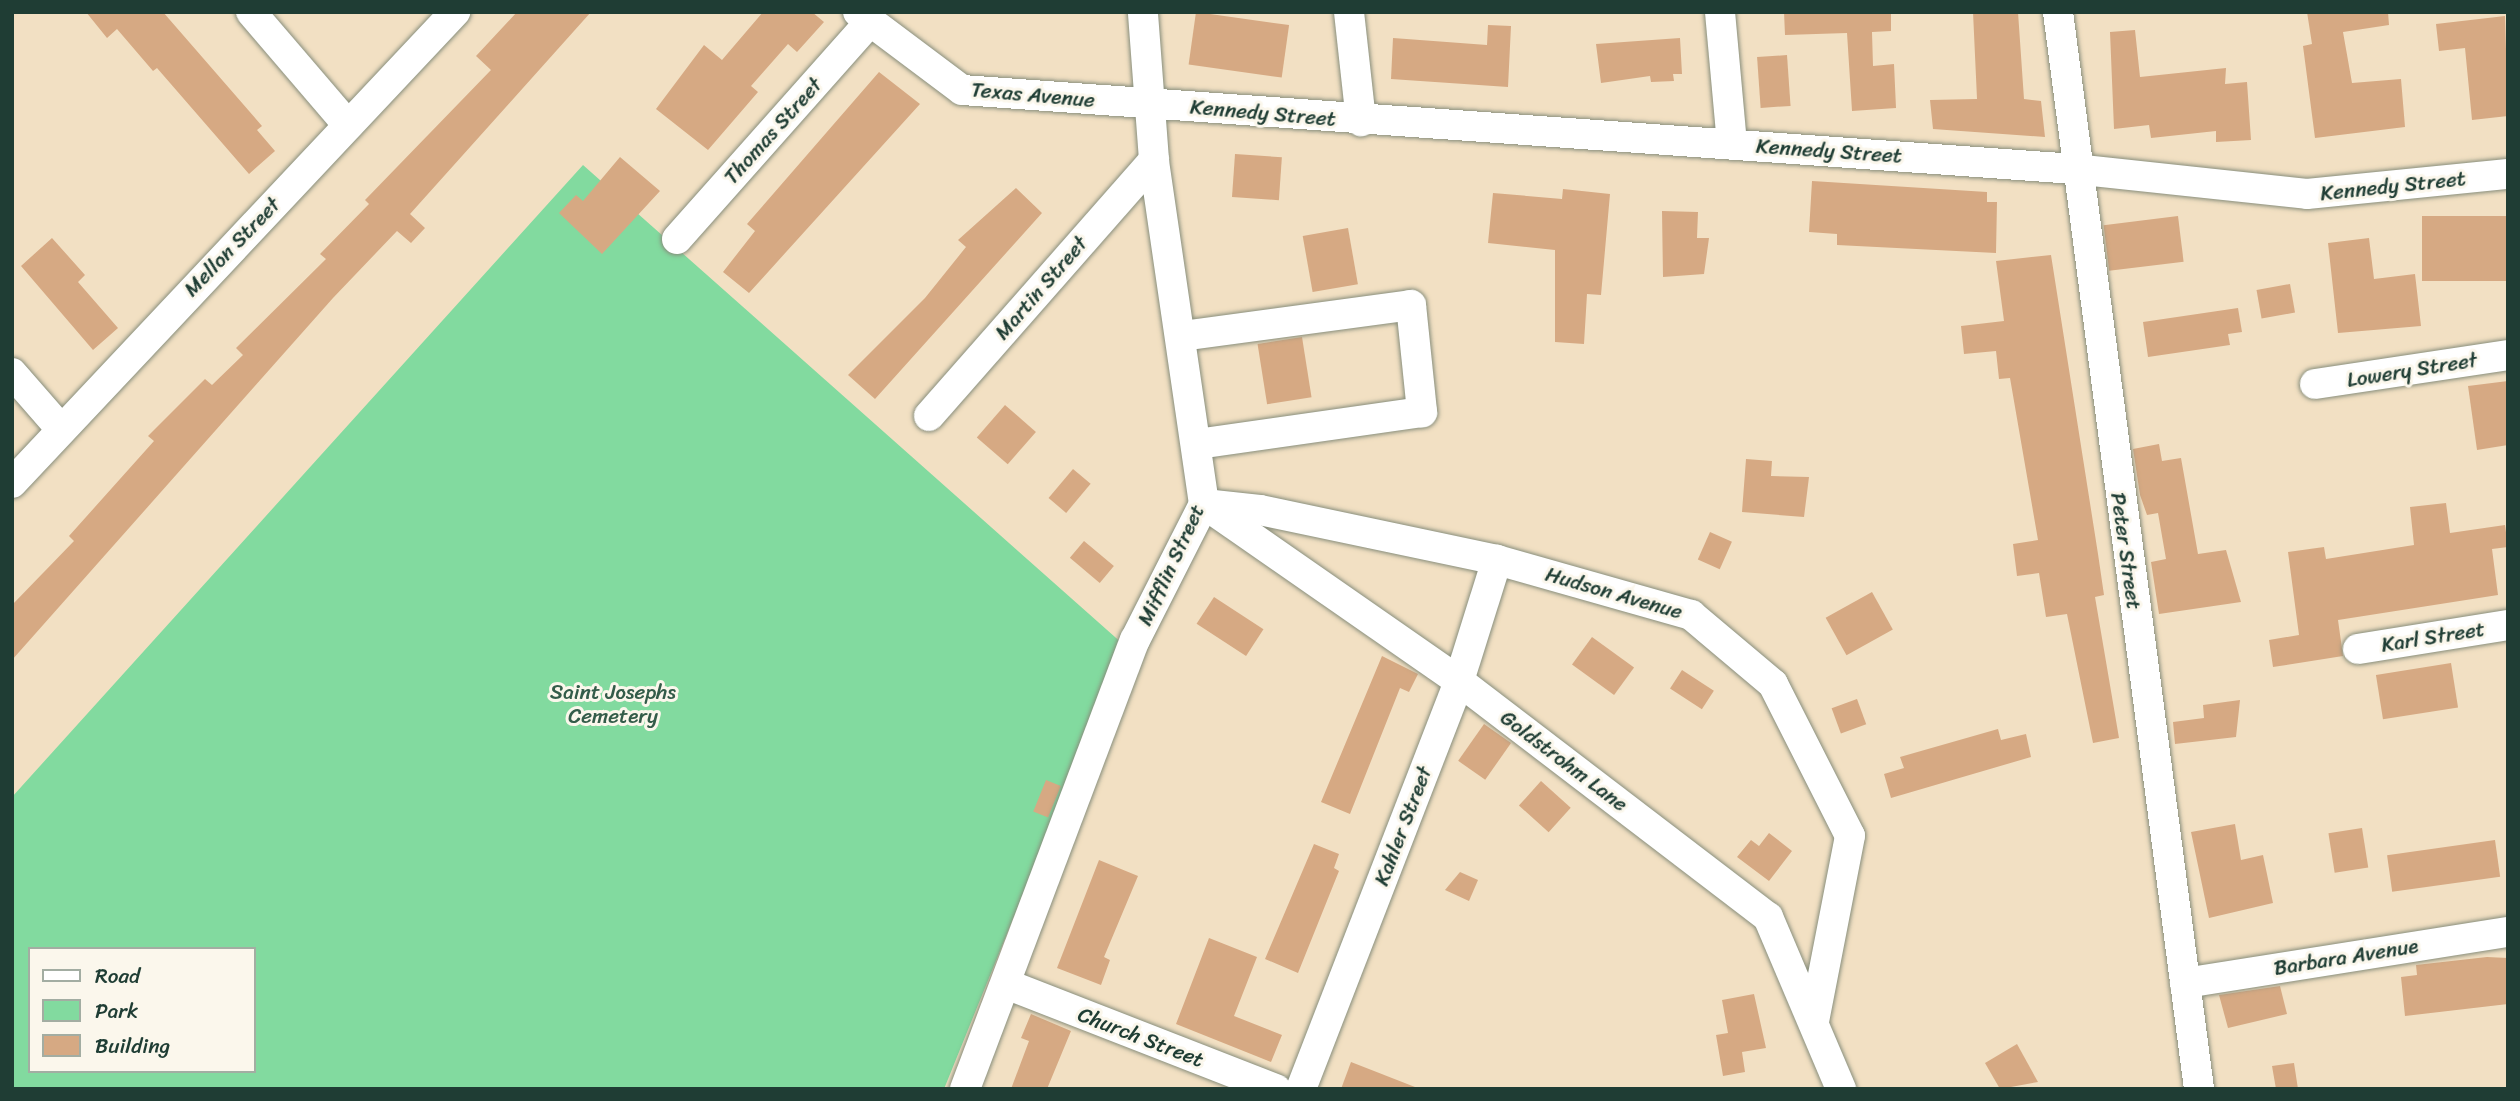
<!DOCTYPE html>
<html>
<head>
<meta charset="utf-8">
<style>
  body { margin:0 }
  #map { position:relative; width:2520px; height:1101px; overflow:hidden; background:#f2e0c3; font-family:Sriracha,sans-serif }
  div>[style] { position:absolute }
  .green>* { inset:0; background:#82da9f }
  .building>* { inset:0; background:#d6a983; transform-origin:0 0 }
  .roads { filter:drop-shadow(0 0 2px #888e7c) drop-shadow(0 0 2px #888e7c) }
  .minor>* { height:30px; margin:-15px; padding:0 15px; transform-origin:15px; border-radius:15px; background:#fff }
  span { translate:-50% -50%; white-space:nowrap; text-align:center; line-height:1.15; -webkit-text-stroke:6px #fbf7ec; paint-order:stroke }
  .street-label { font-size:21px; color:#1f3d34 }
  .park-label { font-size:21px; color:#335c49 }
  .frame { position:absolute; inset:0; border:14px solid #1f3d34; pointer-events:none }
  .legend { position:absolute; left:28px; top:947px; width:228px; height:126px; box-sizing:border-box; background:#fbf7ec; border:2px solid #a3ada2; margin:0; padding:9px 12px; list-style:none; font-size:21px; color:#1f3d34 }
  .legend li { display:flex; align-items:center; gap:14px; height:35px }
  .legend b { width:35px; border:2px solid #a3ada2 }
</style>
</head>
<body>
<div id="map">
  <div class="green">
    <div style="clip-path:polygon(evenodd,583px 165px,1124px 645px,944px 1089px,12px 1089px,12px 797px,583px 165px,30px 949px,254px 949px,254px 1071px,30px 1071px,30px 949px)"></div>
  </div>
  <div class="building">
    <div style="clip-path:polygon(86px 12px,163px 12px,262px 126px,257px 130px,275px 151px,249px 174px,157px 68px,153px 71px,117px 29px,107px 38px)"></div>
    <div style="clip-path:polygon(517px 12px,591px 12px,410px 214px,425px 228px,411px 243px,397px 231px,333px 298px,12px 660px,12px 605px,74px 541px,69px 536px,154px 441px,148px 436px,205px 379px,212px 385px,243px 355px,236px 348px,326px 259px,320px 254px,369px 204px,365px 200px,491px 70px,476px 56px)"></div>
    <div style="clip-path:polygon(763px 12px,812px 12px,824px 22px,797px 52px,788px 44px,751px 86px,758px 92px,708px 150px,656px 109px,704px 45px,722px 60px)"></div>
    <div style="left:1196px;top:12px;width:94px;height:53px;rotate:8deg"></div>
    <div style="clip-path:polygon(1784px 12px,1891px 12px,1891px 31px,1872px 32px,1873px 66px,1894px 64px,1896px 108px,1852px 111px,1847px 33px,1785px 35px)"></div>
    <div style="clip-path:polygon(1973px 12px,2018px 12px,2024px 99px,2041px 101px,2045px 137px,1933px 129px,1930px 100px,1977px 99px)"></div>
    <div style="clip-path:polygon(2307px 12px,2388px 12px,2389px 25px,2343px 32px,2352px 83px,2401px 79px,2405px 127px,2315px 138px,2303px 46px,2312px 44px)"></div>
    <div style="clip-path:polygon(2505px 16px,2508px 116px,2472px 120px,2465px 48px,2439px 51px,2436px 24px)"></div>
    <div style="clip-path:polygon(1488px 25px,1511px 26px,1508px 87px,1391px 79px,1393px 38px,1487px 45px)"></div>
    <div style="clip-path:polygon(2135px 30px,2140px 77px,2226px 68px,2225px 84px,2247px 82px,2251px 140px,2216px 142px,2216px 131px,2151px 138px,2149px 125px,2114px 129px,2110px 32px)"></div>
    <div style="clip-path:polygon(1680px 38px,1682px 74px,1673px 74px,1674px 81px,1651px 82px,1650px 76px,1601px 83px,1596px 44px)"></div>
    <div style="left:1787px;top:55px;width:51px;height:30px;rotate:86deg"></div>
    <div style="clip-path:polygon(879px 72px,920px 104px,749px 293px,723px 272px,755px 231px,747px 224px)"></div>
    <div style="left:1235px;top:154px;width:47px;height:43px;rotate:4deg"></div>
    <div style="clip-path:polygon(620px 157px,660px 191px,602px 254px,559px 213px,576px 195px,583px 201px)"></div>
    <div style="clip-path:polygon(1812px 181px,1987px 192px,1987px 202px,1997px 202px,1996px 253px,1837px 245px,1837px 234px,1809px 232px)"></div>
    <div style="clip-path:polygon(1016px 188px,1042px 213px,875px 399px,848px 375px,925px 298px,966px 247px,958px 240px)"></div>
    <div style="clip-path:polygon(1563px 189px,1610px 194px,1601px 295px,1587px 294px,1584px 344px,1555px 342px,1555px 250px,1488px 243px,1493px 193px,1562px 199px)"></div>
    <div style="clip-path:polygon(1662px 211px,1698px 212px,1697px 238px,1709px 238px,1704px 274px,1663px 277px)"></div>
    <div style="left:2178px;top:216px;width:46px;height:75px;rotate:83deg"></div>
    <div style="left:2508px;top:216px;width:65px;height:86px;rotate:90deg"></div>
    <div style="left:1348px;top:228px;width:57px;height:46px;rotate:80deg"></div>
    <div style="clip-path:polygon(52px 238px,85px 275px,78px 282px,118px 328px,93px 350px,21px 266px)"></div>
    <div style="clip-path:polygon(2369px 238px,2374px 279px,2415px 274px,2421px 326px,2338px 333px,2328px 243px)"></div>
    <div style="clip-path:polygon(2051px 255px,2098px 554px,2104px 595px,2095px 597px,2119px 738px,2093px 743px,2067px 614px,2046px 617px,2039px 573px,2017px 576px,2013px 544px,2038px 540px,2010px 378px,1999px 379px,1996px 351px,1964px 354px,1961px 326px,2004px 321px,1996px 261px)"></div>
    <div style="left:2290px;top:284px;width:29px;height:34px;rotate:80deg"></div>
    <div style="clip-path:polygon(2238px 308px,2242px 332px,2228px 334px,2230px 345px,2148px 357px,2143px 322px)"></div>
    <div style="left:1302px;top:337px;width:61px;height:45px;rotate:81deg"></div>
    <div style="clip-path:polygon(2508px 381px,2508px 445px,2477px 450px,2468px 386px)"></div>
    <div style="left:1005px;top:405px;width:41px;height:43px;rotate:41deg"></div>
    <div style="clip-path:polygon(2159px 444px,2162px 461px,2181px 458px,2198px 554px,2226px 550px,2241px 602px,2159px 614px,2151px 562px,2166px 559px,2158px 513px,2147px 515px,2140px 495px,2133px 449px)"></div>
    <div style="clip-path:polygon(1746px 459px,1772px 461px,1771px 476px,1809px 477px,1804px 517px,1742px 512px)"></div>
    <div style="left:1073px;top:469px;width:23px;height:38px;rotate:40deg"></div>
    <div style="clip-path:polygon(2446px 503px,2450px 533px,2505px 525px,2508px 547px,2492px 549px,2498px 595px,2338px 620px,2343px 656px,2273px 667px,2269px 640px,2299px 635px,2288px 552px,2324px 547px,2326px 559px,2414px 545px,2410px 507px)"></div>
    <div style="left:1710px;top:532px;width:24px;height:30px;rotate:24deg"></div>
    <div style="left:1084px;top:541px;width:39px;height:22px;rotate:40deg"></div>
    <div style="left:1872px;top:592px;width:43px;height:53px;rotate:61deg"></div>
    <div style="left:1214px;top:597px;width:59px;height:32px;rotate:33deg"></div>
    <div style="left:1592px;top:637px;width:52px;height:34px;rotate:36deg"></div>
    <div style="clip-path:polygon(1382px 656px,1418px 674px,1409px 692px,1400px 688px,1350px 814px,1321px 802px)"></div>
    <div style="left:2451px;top:663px;width:45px;height:76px;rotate:81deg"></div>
    <div style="left:1682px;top:670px;width:38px;height:22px;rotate:33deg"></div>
    <div style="left:1857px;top:699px;width:27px;height:27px;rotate:70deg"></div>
    <div style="clip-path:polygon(2240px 700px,2236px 737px,2175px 744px,2173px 722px,2204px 718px,2203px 705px)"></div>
    <div style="left:1484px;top:724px;width:33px;height:45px;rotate:35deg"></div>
    <div style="clip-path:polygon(1998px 729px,2001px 740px,2026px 734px,2031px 757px,1891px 798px,1884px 774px,1904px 768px,1900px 757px)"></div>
    <div style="left:1046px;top:780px;width:16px;height:34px;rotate:22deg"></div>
    <div style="left:1541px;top:781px;width:40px;height:33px;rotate:42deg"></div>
    <div style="clip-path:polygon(2235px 824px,2241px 860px,2263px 855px,2273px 903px,2209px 918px,2191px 832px)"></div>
    <div style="left:2362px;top:828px;width:40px;height:34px;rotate:81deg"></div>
    <div style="clip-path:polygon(1769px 833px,1792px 851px,1769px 881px,1737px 857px,1751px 840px,1759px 846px)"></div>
    <div style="left:2495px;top:840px;width:37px;height:109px;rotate:82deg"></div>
    <div style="clip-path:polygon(1314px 844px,1339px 854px,1334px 868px,1339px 871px,1298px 973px,1265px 959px)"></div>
    <div style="clip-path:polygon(1099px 860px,1138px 876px,1104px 957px,1110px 960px,1101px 985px,1057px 968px)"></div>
    <div style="clip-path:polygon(1460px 872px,1478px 880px,1469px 901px,1445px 890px)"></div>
    <div style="clip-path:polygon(1209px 938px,1257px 957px,1234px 1016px,1282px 1035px,1271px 1062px,1176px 1024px)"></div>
    <div style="clip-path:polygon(2487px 957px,2508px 958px,2508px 1004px,2405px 1016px,2401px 977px,2417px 975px,2416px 965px)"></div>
    <div style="clip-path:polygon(2280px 986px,2287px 1014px,2228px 1028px,2219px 995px)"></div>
    <div style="clip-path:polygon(1754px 994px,1766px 1048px,1742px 1052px,1745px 1072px,1723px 1076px,1716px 1035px,1728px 1033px,1722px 1000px)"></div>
    <div style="clip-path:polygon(1031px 1014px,1071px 1031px,1047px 1089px,1011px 1089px,1029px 1041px,1021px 1038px)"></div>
    <div style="clip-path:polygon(2017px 1044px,2038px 1082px,2000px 1089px,1985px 1063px)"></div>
    <div style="clip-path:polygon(1351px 1062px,1415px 1087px,1415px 1089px,1341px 1089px)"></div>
    <div style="clip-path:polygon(2294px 1063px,2298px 1089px,2276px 1089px,2272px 1066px)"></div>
  </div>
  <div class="roads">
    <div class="minor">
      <div style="left:251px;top:12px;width:149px;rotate:49.4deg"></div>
      <div style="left:858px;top:12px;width:130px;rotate:36.9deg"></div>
      <div style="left:962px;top:90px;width:1115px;rotate:4.06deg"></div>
      <div style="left:2074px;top:169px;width:234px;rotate:6.1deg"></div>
      <div style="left:2307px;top:194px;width:202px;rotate:-5.7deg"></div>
      <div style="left:1349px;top:12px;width:110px;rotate:83.7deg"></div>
      <div style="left:1720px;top:12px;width:133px;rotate:84.8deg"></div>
      <div style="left:2058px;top:12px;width:1086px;rotate:82.54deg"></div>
      <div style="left:677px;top:239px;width:290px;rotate:-48.4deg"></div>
      <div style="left:1182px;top:336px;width:231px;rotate:-7.7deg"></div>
      <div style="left:1411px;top:305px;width:108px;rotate:84.1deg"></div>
      <div style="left:1422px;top:412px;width:227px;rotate:171.9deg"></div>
      <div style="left:12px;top:373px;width:73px;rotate:48.9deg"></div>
      <div style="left:2315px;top:384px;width:195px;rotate:-8.5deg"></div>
      <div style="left:929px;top:416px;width:341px;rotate:-48.7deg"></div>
      <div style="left:12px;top:483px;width:647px;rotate:-46.75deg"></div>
      <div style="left:1204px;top:504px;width:56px;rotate:6.1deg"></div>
      <div style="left:1260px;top:510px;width:242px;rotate:11.9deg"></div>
      <div style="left:1497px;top:560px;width:202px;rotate:15.8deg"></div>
      <div style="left:1691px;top:615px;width:107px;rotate:40.1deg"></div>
      <div style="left:1773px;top:684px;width:170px;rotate:63.1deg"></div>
      <div style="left:1850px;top:836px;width:188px;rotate:101deg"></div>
      <div style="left:1207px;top:506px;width:307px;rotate:34.8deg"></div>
      <div style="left:1459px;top:681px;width:389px;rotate:37.4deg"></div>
      <div style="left:1768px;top:917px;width:187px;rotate:67deg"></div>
      <div style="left:2358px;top:649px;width:152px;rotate:-9.1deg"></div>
      <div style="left:2185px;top:983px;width:327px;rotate:-9deg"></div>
      <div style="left:1006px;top:984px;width:290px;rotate:21.3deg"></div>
      <div style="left:965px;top:1089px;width:480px;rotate:-69.3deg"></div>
      <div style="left:1135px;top:640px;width:153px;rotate:-63.1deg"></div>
      <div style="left:1204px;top:504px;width:348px;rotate:-98.3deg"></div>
      <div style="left:1154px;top:160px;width:148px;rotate:-94.3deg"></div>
      <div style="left:1301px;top:1089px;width:438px;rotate:-68.8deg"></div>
      <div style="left:1459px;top:681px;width:127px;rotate:-72.6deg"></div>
    </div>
  </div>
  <div class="street-label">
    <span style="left:1033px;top:95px;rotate:5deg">Texas Avenue</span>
    <span style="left:1263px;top:113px;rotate:5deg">Kennedy Street</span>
    <span style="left:773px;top:131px;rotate:-48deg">Thomas Street</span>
    <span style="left:1829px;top:151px;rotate:4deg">Kennedy Street</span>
    <span style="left:2393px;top:186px;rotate:-6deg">Kennedy Street</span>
    <span style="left:232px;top:247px;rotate:-46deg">Mellon Street</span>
    <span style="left:1041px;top:288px;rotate:-49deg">Martin Street</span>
    <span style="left:2412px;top:370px;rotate:-9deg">Lowery Street</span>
    <span style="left:2126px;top:551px;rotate:82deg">Peter Street</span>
    <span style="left:1171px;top:565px;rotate:-65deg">Mifflin Street</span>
    <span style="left:1614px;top:593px;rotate:16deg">Hudson Avenue</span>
    <span style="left:2433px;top:637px;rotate:-9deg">Karl Street</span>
    <span style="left:1564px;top:761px;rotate:37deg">Goldstrohm Lane</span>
    <span style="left:1403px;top:826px;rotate:-69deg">Kahler Street</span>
    <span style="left:2346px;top:957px;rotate:-9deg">Barbara Avenue</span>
    <span style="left:1141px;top:1037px;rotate:21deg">Church Street</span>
  </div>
  <div class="park-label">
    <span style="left:613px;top:704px">Saint Josephs<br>Cemetery</span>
  </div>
  <div class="frame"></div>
  <ul class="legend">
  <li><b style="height:9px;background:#fff"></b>Road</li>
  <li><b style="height:19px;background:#82da9f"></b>Park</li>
  <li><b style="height:19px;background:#d6a983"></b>Building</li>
  </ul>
</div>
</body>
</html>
